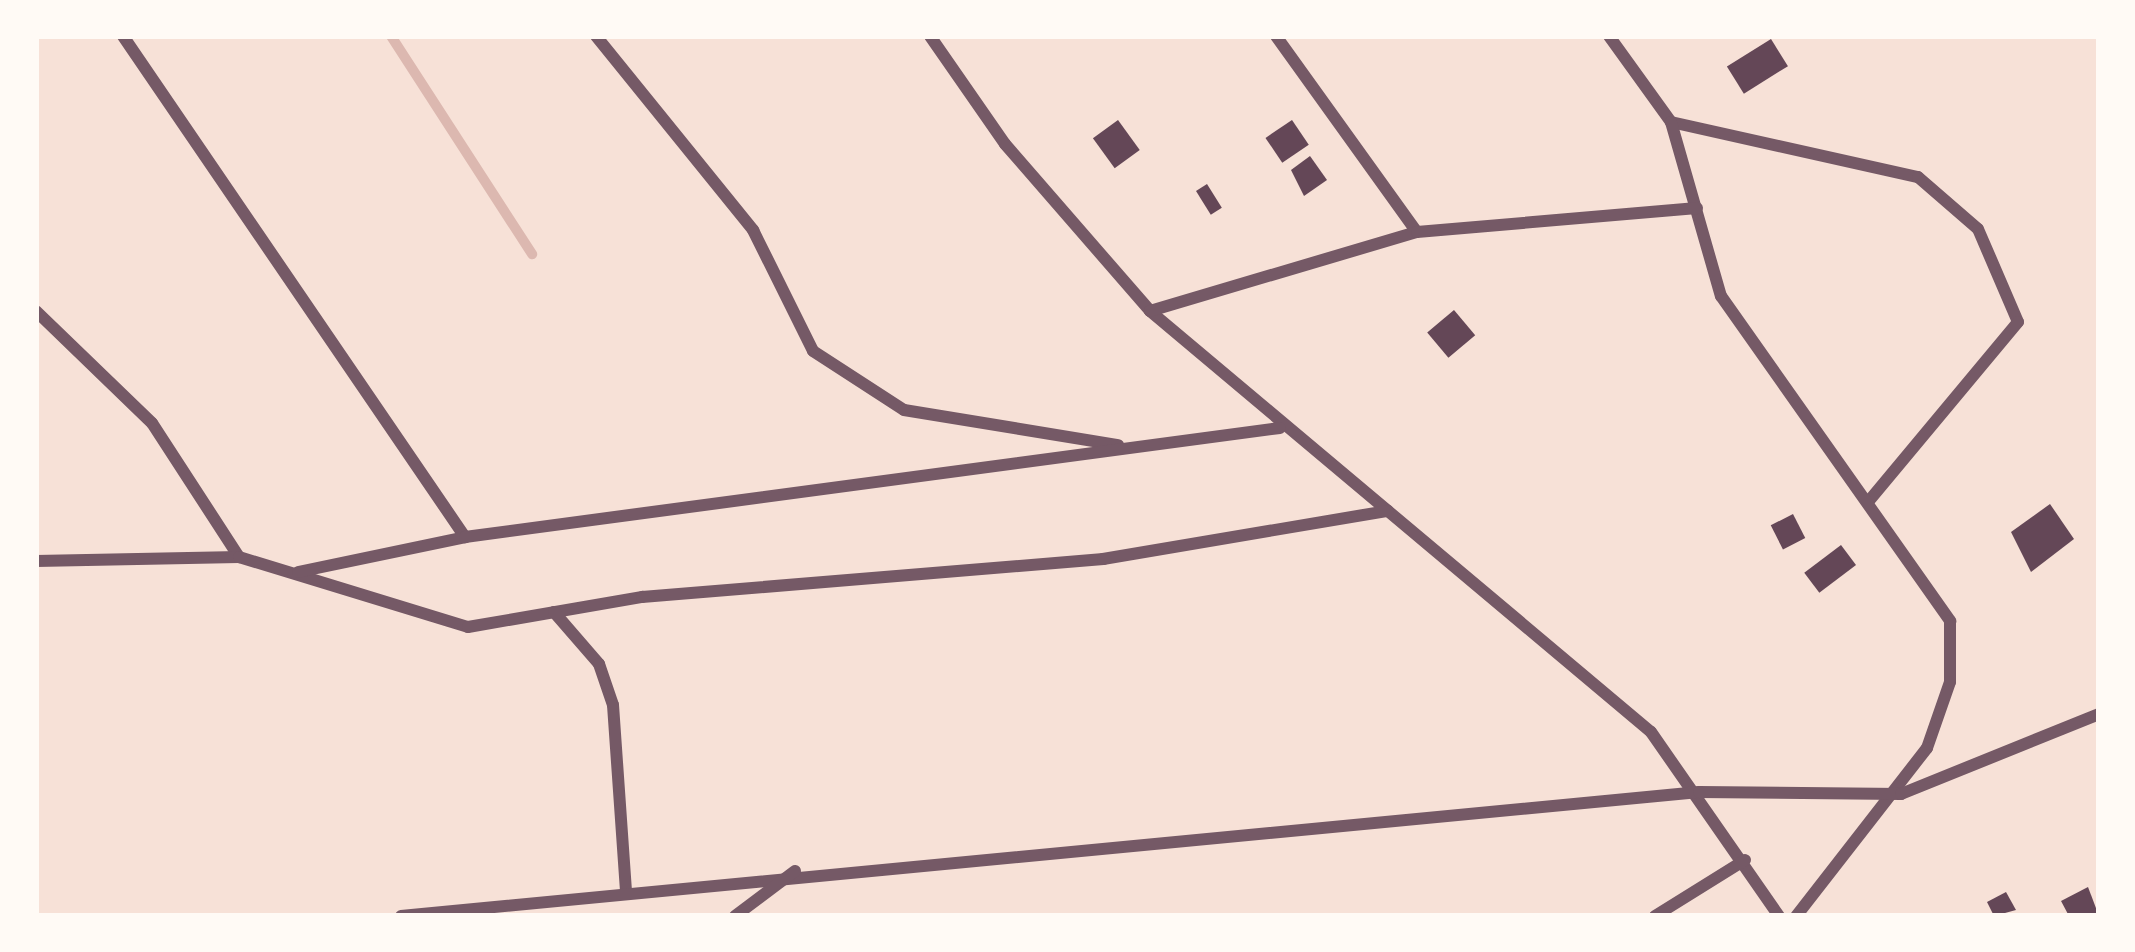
<!DOCTYPE html>
<html>
<head>
<meta charset="utf-8">
<style>
  body { margin:0 }
  #map { position:relative; width:2135px; height:952px; overflow:hidden; background:#f7e1d7; font-family:Quicksand,sans-serif }
  div>[style] { position:absolute }
  .stream>* { height:10px; margin:-5px; padding:0 5px; transform-origin:5px; border-radius:5px; background:#dcb8b0 }
  .building>* { inset:0; background:#644757; transform-origin:0 0 }
  .minor>* { height:12px; margin:-6px; padding:0 6px; transform-origin:6px; border-radius:6px; background:#755966 }
  span { translate:-50% -50%; white-space:nowrap; text-align:center; line-height:1.15; -webkit-text-stroke:12px #fffaf5; paint-order:stroke }
  .frame { position:absolute; inset:0; border:39px solid #fffaf5; pointer-events:none }
</style>
</head>
<body>
<div id="map">
  <div class="stream">
    <div style="left:391px;top:36px;width:260px;rotate:57.1deg"></div>
  </div>
  <div class="building">
    <div style="left:1771px;top:39px;width:32px;height:52px;rotate:58deg"></div>
    <div style="left:1118px;top:120px;width:37px;height:31px;rotate:54deg"></div>
    <div style="left:1292px;top:120px;width:30px;height:32px;rotate:56deg"></div>
    <div style="clip-path:polygon(1310px 156px,1327px 180px,1304px 196px,1291px 170px)"></div>
    <div style="left:1207px;top:184px;width:28px;height:13px;rotate:58deg"></div>
    <div style="left:1454px;top:310px;width:33px;height:35px;rotate:50deg"></div>
    <div style="clip-path:polygon(2050px 504px,2074px 539px,2031px 572px,2011px 532px)"></div>
    <div style="left:1793px;top:514px;width:27px;height:25px;rotate:63deg"></div>
    <div style="left:1841px;top:545px;width:25px;height:46px;rotate:53deg"></div>
    <div style="clip-path:polygon(2088px 887px,2099px 916px,2069px 916px,2061px 901px)"></div>
    <div style="clip-path:polygon(2006px 892px,2016px 910px,1994px 916px,1987px 902px)"></div>
  </div>
  <div class="minor">
    <div style="left:123px;top:36px;width:607px;rotate:55.68deg"></div>
    <div style="left:596px;top:36px;width:250px;rotate:51deg"></div>
    <div style="left:753px;top:230px;width:135px;rotate:63.6deg"></div>
    <div style="left:813px;top:351px;width:108px;rotate:33deg"></div>
    <div style="left:904px;top:410px;width:217px;rotate:9.3deg"></div>
    <div style="left:930px;top:36px;width:131px;rotate:55.2deg"></div>
    <div style="left:1005px;top:144px;width:221px;rotate:49deg"></div>
    <div style="left:1150px;top:311px;width:654px;rotate:40.04deg"></div>
    <div style="left:1651px;top:732px;width:224px;rotate:55.2deg"></div>
    <div style="left:1276px;top:36px;width:241px;rotate:54.3deg"></div>
    <div style="left:1609px;top:36px;width:106px;rotate:54.2deg"></div>
    <div style="left:1671px;top:122px;width:253px;rotate:12.6deg"></div>
    <div style="left:1918px;top:177px;width:79px;rotate:40.9deg"></div>
    <div style="left:1978px;top:229px;width:101px;rotate:66.7deg"></div>
    <div style="left:2018px;top:322px;width:233px;rotate:129.8deg"></div>
    <div style="left:1671px;top:122px;width:181px;rotate:74deg"></div>
    <div style="left:1721px;top:296px;width:398px;rotate:54.8deg"></div>
    <div style="left:1950px;top:621px;width:61px;rotate:90deg"></div>
    <div style="left:1950px;top:682px;width:70px;rotate:109.2deg"></div>
    <div style="left:1927px;top:748px;width:213px;rotate:127.9deg"></div>
    <div style="left:36px;top:311px;width:161px;rotate:44deg"></div>
    <div style="left:152px;top:423px;width:160px;rotate:57deg"></div>
    <div style="left:1150px;top:311px;width:278px;rotate:-16.5deg"></div>
    <div style="left:1417px;top:232px;width:281px;rotate:-4.9deg"></div>
    <div style="left:36px;top:561px;width:203px;rotate:-1.1deg"></div>
    <div style="left:239px;top:557px;width:239px;rotate:17deg"></div>
    <div style="left:468px;top:627px;width:177px;rotate:-9.8deg"></div>
    <div style="left:642px;top:597px;width:463px;rotate:-4.7deg"></div>
    <div style="left:1103px;top:559px;width:289px;rotate:-9.6deg"></div>
    <div style="left:298px;top:572px;width:171px;rotate:-11.8deg"></div>
    <div style="left:465px;top:537px;width:822px;rotate:-7.62deg"></div>
    <div style="left:554px;top:612px;width:69px;rotate:49.1deg"></div>
    <div style="left:599px;top:664px;width:43px;rotate:71.1deg"></div>
    <div style="left:613px;top:705px;width:185px;rotate:86deg"></div>
    <div style="left:401px;top:916px;width:1304px;rotate:-5.46deg"></div>
    <div style="left:1699px;top:792px;width:202px;rotate:0.6deg"></div>
    <div style="left:1901px;top:794px;width:214px;rotate:-22deg"></div>
    <div style="left:735px;top:916px;width:75px;rotate:-36.9deg"></div>
    <div style="left:1655px;top:916px;width:106px;rotate:-31.9deg"></div>
  </div>
  <div class="frame"></div>
</div>
</body>
</html>
